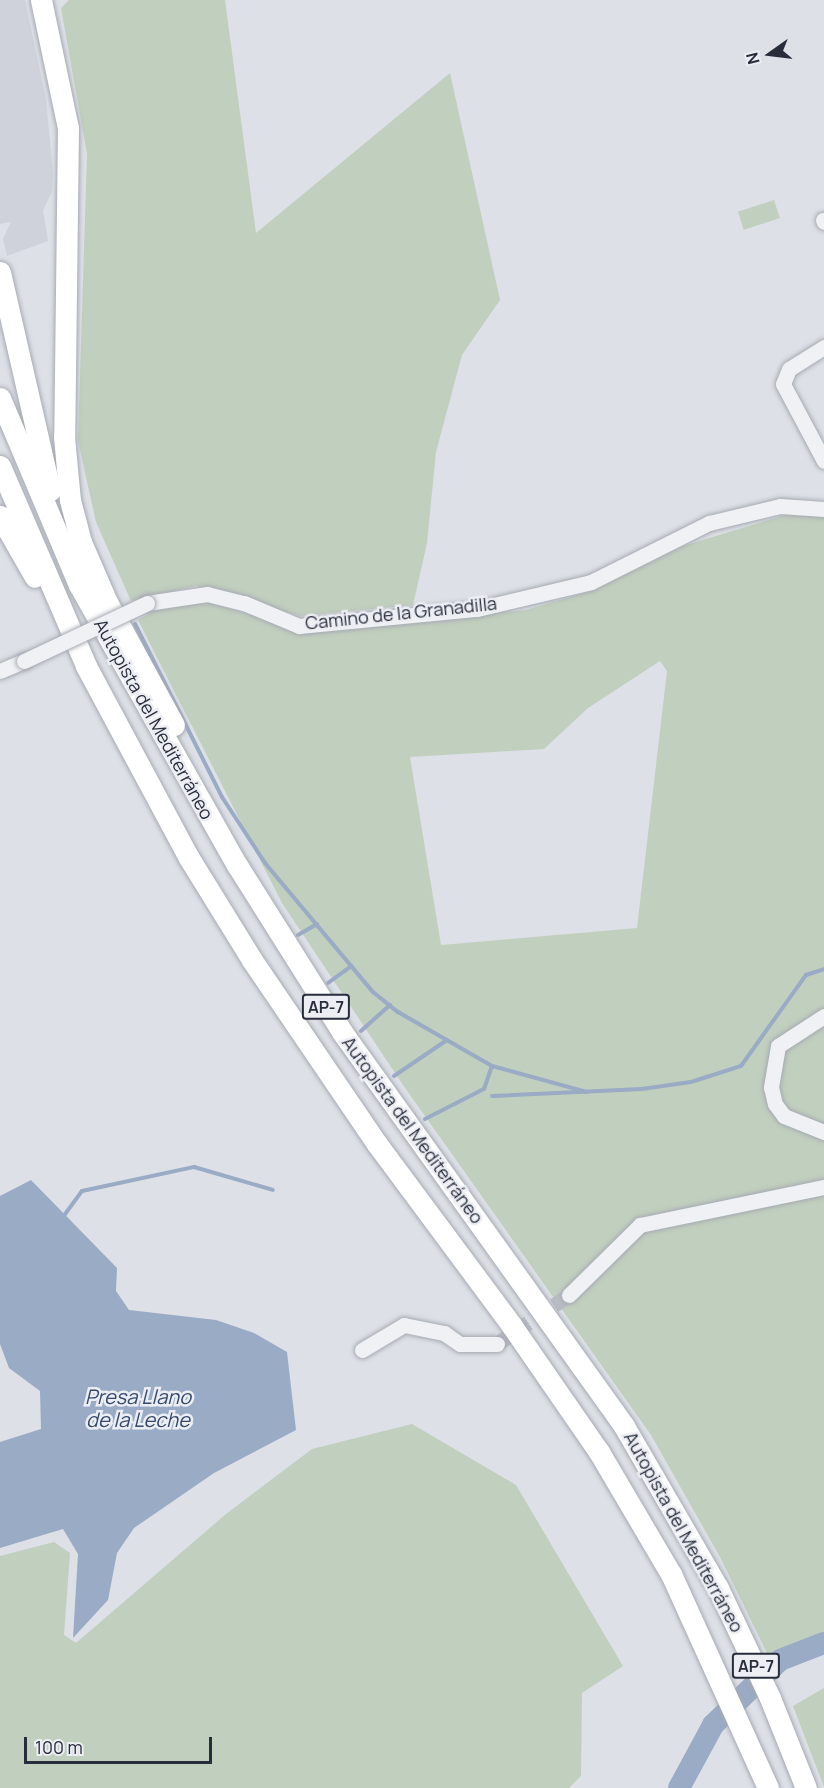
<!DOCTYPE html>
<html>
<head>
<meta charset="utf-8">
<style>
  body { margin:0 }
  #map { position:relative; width:824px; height:1788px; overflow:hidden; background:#dde0e6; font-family:Manrope,sans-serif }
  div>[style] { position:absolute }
  .built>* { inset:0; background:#cfd2db }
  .green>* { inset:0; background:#c1cfbe; transform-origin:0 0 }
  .water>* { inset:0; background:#99abc5 }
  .stream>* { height:4px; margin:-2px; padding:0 2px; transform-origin:2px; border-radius:2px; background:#99abc5 }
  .river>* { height:22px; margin:-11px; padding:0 11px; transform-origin:11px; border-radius:11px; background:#99abc5 }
  .minor-tunnel>* { height:15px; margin-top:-7.5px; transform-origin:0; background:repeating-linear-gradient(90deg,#b9bcc4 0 15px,transparent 0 23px) }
  .roads { filter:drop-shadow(0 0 2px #a6aab3) drop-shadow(0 0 2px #a6aab3) }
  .minor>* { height:15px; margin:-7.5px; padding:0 7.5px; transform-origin:7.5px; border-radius:7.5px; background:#eff1f4 }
  .highway>* { height:21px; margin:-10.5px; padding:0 10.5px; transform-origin:10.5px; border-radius:10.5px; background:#fff }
  .bridges { filter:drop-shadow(0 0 2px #a6aab3) drop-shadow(0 0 2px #a6aab3) }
  .minor-bridge>* { height:15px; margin:-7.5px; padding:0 7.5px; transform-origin:7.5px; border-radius:7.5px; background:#eff1f4 }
  span { translate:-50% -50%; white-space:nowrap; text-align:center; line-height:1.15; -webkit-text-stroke:5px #eceef4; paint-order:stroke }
  .shield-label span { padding:2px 4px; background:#eceef4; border:2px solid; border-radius:4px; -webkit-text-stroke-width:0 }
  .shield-label { font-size:16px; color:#272d3b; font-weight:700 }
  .street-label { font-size:18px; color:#272d3b }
  .water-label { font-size:20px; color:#34496d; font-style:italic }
  .north { position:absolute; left:740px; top:24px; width:60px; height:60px; -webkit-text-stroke:4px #eceef4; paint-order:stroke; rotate:256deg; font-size:16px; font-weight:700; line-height:24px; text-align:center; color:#272d3b }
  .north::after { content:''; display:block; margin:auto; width:21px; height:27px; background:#272d3b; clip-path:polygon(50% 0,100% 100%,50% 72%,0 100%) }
  .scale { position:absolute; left:24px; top:1737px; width:188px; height:27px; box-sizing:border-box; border:3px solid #272d3b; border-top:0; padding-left:8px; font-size:18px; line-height:21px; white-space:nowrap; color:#272d3b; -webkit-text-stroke:4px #eceef4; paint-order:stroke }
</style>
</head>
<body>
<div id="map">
  <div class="built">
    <div style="clip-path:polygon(0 0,25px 0,46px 99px,53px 173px,52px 192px,43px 210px,48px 241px,7px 256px,3px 239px,11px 222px,0 224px)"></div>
  </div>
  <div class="green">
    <div style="clip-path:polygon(69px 0,225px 0,256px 233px,450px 73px,500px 300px,462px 355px,436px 452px,427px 543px,413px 605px,300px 616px,196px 586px,131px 601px,96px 522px,78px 441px,87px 154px,61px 8px)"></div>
    <div style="left:774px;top:200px;width:19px;height:38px;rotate:72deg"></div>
    <div style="clip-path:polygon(evenodd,785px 515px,824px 516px,824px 1635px,769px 1657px,720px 1557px,651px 1435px,405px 1088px,282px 903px,138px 620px,161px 607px,200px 600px,308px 632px,526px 610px,594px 590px,683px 546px,785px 515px,660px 661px,667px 671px,637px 928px,441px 945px,410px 757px,544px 749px,588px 708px,660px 661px)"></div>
    <div style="clip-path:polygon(412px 1424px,516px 1485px,623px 1666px,582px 1693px,581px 1776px,569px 1788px,0 1788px,0 1556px,54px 1542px,70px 1553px,64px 1635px,76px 1643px,226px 1514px,312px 1449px)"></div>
    <div style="clip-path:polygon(824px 1688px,824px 1787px,793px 1706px)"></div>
  </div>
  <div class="water">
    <div style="clip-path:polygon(31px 1180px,117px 1268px,116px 1291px,129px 1310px,216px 1320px,254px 1333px,287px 1352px,296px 1430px,214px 1473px,134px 1528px,117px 1553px,108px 1600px,73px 1638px,78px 1554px,63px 1529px,0 1548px,0 1442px,41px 1429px,40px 1391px,9px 1368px,0 1344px,0 1196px)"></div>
  </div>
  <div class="stream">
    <div style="left:135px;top:624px;width:194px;rotate:63.3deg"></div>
    <div style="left:222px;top:797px;width:79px;rotate:56.9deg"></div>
    <div style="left:265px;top:863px;width:168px;rotate:50.1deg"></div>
    <div style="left:373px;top:992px;width:32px;rotate:39deg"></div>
    <div style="left:398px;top:1012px;width:108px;rotate:29.9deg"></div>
    <div style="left:492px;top:1066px;width:98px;rotate:15.3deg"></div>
    <div style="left:298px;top:935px;width:22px;rotate:-30deg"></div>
    <div style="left:328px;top:983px;width:29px;rotate:-36deg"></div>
    <div style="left:361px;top:1031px;width:39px;rotate:-42deg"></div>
    <div style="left:394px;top:1076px;width:64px;rotate:-34.2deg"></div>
    <div style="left:492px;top:1096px;width:150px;rotate:-2.7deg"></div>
    <div style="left:642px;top:1089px;width:49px;rotate:-8.1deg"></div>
    <div style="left:691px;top:1082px;width:52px;rotate:-17.7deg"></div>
    <div style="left:741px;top:1066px;width:112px;rotate:-54.5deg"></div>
    <div style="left:806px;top:975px;width:19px;rotate:-18deg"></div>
    <div style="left:425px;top:1119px;width:66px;rotate:-27deg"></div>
    <div style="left:484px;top:1089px;width:24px;rotate:-71deg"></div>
    <div style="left:63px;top:1217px;width:32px;rotate:-54deg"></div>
    <div style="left:82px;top:1191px;width:115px;rotate:-12.1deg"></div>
    <div style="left:194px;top:1167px;width:82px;rotate:16.2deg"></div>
  </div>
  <div class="river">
    <div style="left:679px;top:1788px;width:72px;rotate:-61.6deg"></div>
    <div style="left:713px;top:1725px;width:93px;rotate:-44.1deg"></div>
    <div style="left:780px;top:1660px;width:47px;rotate:-21.1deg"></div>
  </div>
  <div class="minor-tunnel">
    <div style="left:497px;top:1344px;width:87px;rotate:-34.2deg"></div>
  </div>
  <div class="roads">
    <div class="minor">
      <div style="left:823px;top:220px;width:2px;rotate:63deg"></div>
      <div style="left:824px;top:347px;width:41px;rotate:147.8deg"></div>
      <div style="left:789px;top:369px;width:16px;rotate:112deg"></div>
      <div style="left:783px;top:384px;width:87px;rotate:62deg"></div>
      <div style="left:147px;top:603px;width:61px;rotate:-8.5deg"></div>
      <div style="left:207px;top:594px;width:38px;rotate:14deg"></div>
      <div style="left:244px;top:603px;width:60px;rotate:22.7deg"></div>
      <div style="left:299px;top:626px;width:179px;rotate:-5.5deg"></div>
      <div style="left:477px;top:609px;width:117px;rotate:-13.3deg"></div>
      <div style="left:591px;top:582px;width:132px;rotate:-26.6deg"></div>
      <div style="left:709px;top:523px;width:73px;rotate:-13.5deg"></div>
      <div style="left:780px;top:506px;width:44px;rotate:3.9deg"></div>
      <div style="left:0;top:671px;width:26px;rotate:-23deg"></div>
      <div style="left:824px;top:1016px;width:55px;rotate:146.9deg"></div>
      <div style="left:778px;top:1046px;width:42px;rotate:99.7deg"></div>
      <div style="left:771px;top:1087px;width:17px;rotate:77deg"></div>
      <div style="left:775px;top:1104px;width:15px;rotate:53deg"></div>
      <div style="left:784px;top:1116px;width:43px;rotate:21.8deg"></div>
      <div style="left:569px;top:1295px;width:100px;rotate:-44.6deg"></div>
      <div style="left:640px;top:1225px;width:188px;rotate:-11.7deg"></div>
      <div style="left:362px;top:1350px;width:49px;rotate:-30.8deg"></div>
      <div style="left:404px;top:1325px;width:41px;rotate:11.3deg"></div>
      <div style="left:444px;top:1333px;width:19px;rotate:35deg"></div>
      <div style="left:460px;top:1344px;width:37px"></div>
    </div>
    <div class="highway">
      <div style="left:41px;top:0;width:131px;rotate:78.1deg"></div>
      <div style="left:68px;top:128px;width:309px;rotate:90.7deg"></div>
      <div style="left:64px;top:437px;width:63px;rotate:84.6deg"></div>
      <div style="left:70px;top:500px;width:43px;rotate:75.3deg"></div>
      <div style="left:81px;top:542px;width:65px;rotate:66.6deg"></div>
      <div style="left:107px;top:602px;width:140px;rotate:61.4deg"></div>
      <div style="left:0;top:272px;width:224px;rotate:77.1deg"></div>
      <div style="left:0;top:398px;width:203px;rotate:67.1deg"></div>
      <div style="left:79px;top:585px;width:322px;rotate:60.6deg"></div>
      <div style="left:237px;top:865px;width:197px;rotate:57.8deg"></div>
      <div style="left:342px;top:1032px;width:485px;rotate:54.4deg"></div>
      <div style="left:624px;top:1426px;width:187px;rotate:59.9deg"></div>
      <div style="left:718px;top:1588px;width:122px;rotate:64.7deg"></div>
      <div style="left:770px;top:1698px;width:97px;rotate:68.2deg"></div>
      <div style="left:0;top:466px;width:218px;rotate:66.7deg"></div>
      <div style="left:86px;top:666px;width:218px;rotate:61.8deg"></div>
      <div style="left:189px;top:858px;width:120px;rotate:58.3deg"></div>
      <div style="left:252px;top:960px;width:222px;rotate:55.8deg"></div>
      <div style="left:377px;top:1144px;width:227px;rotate:53.4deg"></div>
      <div style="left:512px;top:1326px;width:153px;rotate:55.4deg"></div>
      <div style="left:599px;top:1452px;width:142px;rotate:59.5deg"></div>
      <div style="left:671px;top:1574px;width:235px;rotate:65.6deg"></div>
      <div style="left:0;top:516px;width:70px;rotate:60.2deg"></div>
    </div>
  </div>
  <div class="bridges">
    <div class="minor-bridge">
      <div style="left:24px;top:661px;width:136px;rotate:-25.2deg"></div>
    </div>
  </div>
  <div class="shield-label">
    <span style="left:326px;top:1007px">AP-7</span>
    <span style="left:756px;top:1666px">AP-7</span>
  </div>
  <div class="street-label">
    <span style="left:401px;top:613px;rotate:-6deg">Camino de la Granadilla</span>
    <span style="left:154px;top:719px;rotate:61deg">Autopista del Mediterráneo</span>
    <span style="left:413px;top:1130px;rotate:54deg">Autopista del Mediterráneo</span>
    <span style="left:684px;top:1532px;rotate:61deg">Autopista del Mediterráneo</span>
  </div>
  <div class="water-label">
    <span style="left:138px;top:1408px">Presa Llano<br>de la Leche</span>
  </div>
  <div class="north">N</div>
  <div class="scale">100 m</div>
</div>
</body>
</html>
